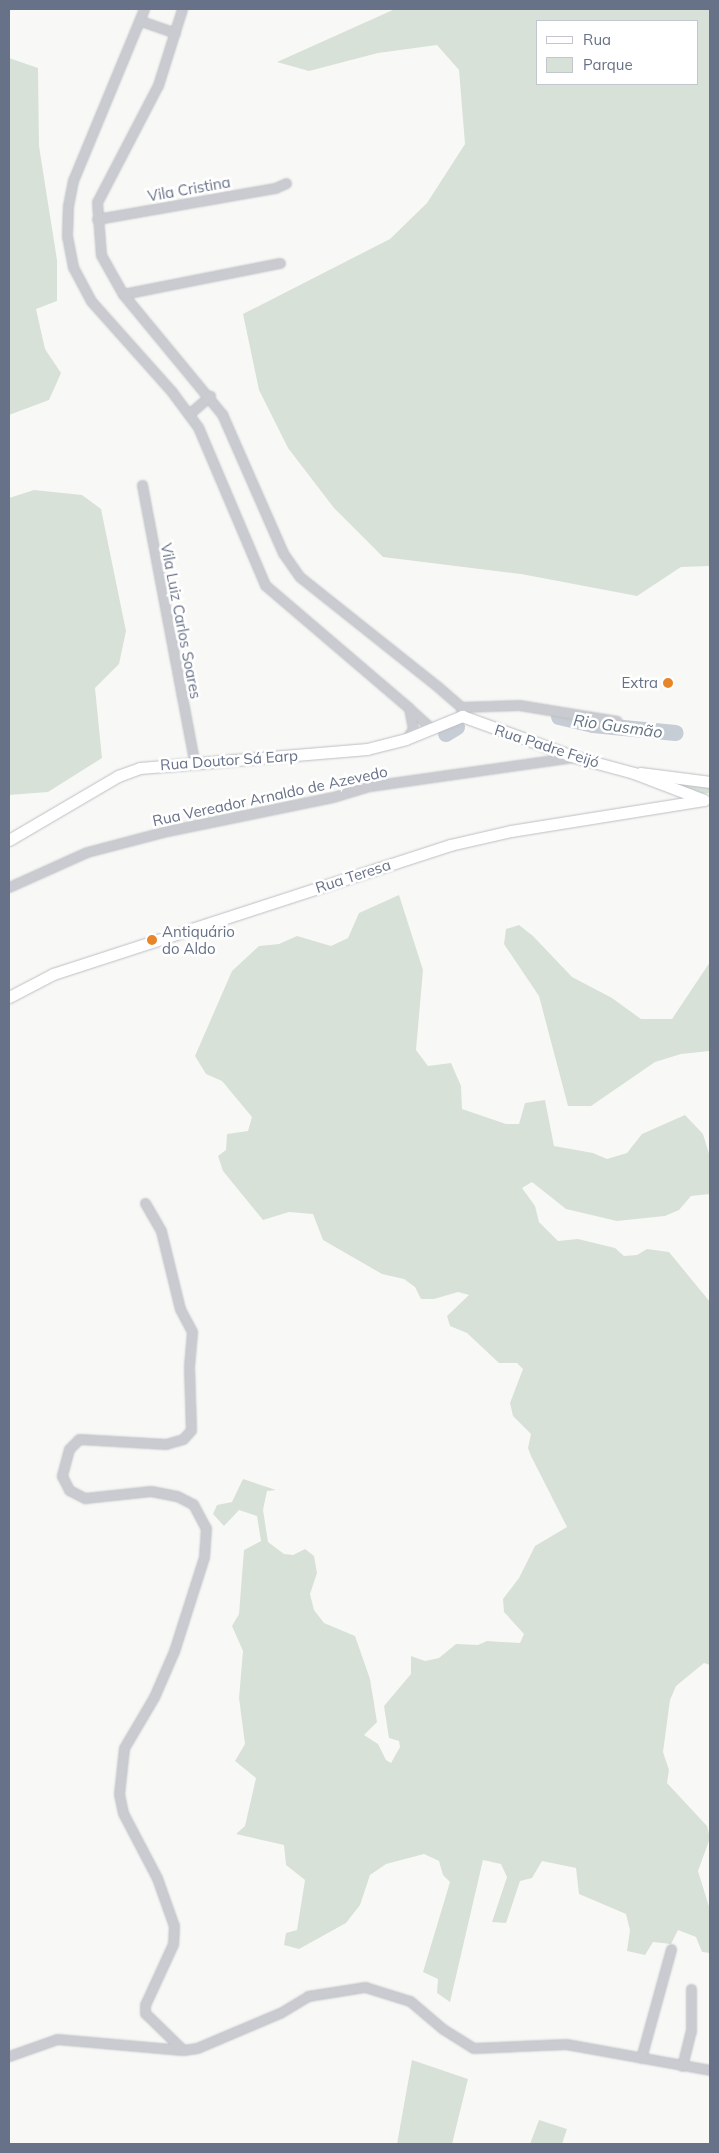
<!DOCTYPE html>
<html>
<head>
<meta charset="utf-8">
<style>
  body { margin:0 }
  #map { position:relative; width:719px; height:2153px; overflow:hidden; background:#f8f9f6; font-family:Mulish,sans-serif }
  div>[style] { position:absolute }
  .green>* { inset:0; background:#d8e1d7 }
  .river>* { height:16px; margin:-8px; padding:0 8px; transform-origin:8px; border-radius:8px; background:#c7cdd4 }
  .roads { filter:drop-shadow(0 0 1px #bcbec3) drop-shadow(0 0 1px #bcbec3) }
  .minor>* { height:9px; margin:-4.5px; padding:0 4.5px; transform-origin:4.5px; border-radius:4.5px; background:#c9cbd0 }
  .major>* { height:11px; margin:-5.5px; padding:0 5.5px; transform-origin:5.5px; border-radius:5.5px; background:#fff }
  .dots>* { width:14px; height:14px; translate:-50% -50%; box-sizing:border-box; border:2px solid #fff; border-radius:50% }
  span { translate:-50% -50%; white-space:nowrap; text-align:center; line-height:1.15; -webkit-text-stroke:5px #fff; paint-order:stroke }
  .street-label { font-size:15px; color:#677188 }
  .poi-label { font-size:15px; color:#677188 }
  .right { translate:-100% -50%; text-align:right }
  .left { translate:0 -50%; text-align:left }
  .water-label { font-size:16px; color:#637383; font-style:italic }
  .frame { position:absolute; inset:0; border:10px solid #677188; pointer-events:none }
  .legend { position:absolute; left:536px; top:20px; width:162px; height:65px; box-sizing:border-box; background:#fff; border:1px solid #c2c6cf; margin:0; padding:6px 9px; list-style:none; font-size:15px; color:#677188 }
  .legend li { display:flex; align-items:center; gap:10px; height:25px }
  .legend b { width:25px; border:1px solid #c2c6cf }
</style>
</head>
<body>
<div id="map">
  <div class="green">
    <div style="clip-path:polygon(evenodd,395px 9px,710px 9px,710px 566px,681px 567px,637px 596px,521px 574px,383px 557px,334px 508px,288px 448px,259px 390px,243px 314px,390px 239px,427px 203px,465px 144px,459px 70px,437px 45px,378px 53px,309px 71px,277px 62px,395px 9px,698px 21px,698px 84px,538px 84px,538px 21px,698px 21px)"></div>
    <div style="clip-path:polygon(9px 58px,38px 68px,39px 146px,57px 260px,57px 301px,36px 309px,45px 349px,61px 373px,49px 400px,9px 415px)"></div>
    <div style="clip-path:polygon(34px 490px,82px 495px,101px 509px,126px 631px,119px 664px,95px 688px,102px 758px,48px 792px,9px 795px,9px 498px)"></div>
    <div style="clip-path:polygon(648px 775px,710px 786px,710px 793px,700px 794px)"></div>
    <div style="clip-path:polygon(399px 895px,423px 970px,416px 1050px,428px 1066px,451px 1063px,461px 1086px,462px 1109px,506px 1124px,519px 1124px,525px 1103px,545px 1100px,554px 1146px,593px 1153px,607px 1159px,627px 1153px,642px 1134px,685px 1115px,703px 1134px,710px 1157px,710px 1194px,691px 1196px,679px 1210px,665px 1216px,617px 1221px,566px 1209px,532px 1182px,522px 1188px,535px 1206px,539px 1222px,558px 1241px,578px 1239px,615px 1248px,624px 1256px,637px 1255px,647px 1249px,669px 1252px,710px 1302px,710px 1665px,704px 1663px,676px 1686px,670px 1700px,663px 1752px,669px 1770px,667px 1783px,707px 1826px,710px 1838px,698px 1871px,710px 1910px,710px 1953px,702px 1952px,696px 1937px,678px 1930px,671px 1944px,653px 1942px,645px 1955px,627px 1951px,630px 1930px,626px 1914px,579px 1894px,576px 1868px,542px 1861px,532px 1878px,520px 1881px,506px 1923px,492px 1922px,507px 1877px,501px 1864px,483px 1860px,450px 2002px,437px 1993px,438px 1979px,423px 1972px,450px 1882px,443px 1875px,439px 1861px,424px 1854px,386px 1864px,370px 1875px,360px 1905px,346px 1923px,299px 1949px,284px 1945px,286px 1933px,297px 1930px,305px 1880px,286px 1865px,284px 1845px,236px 1834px,245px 1826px,256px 1778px,235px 1761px,245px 1744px,239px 1698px,243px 1651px,232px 1626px,239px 1614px,244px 1550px,261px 1541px,257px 1516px,239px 1510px,224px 1526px,213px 1514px,217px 1505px,232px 1502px,243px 1479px,276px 1490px,267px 1491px,263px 1510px,268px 1542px,284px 1554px,293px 1555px,305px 1549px,314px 1556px,317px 1573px,310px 1594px,314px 1610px,324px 1623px,355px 1636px,370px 1679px,377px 1722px,364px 1735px,378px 1744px,386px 1760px,391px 1763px,400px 1747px,399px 1741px,389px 1738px,384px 1706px,411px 1674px,411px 1656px,425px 1661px,439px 1658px,456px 1644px,478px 1645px,487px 1641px,520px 1643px,524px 1634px,504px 1612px,503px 1599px,519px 1578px,535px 1546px,567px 1527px,531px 1456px,528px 1448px,531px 1434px,513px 1416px,510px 1403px,523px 1369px,517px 1363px,499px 1363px,467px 1333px,450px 1326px,447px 1316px,469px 1295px,458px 1292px,434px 1299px,421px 1299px,415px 1287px,404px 1279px,382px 1274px,323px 1240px,313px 1214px,289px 1212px,263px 1220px,223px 1171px,218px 1156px,226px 1150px,227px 1134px,248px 1131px,252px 1117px,222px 1081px,206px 1074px,195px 1056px,232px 971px,259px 946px,279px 944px,297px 936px,331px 946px,348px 938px,359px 913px)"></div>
    <div style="clip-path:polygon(519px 925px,533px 936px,572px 977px,612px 998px,641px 1019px,672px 1019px,710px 962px,710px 1051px,681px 1054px,655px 1062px,591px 1106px,568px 1106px,539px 996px,504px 944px,506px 929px)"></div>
    <div style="clip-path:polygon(412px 2060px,468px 2079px,452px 2144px,397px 2144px)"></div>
    <div style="clip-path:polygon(539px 2120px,567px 2129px,562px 2144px,530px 2144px)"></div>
  </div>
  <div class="river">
    <div style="left:559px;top:717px;width:35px;rotate:13deg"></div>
    <div style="left:593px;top:725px;width:83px;rotate:5.5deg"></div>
    <div style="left:446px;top:734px;width:13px;rotate:-32deg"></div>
  </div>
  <div class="roads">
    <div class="minor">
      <div style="left:144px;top:9px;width:185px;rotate:112.5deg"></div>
      <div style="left:73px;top:180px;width:25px;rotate:101deg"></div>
      <div style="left:68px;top:205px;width:31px;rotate:92deg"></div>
      <div style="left:67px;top:236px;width:32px;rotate:79deg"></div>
      <div style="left:73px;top:267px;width:38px;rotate:62deg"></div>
      <div style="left:91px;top:301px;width:122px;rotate:48.3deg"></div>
      <div style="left:172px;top:392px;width:44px;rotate:53.4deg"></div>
      <div style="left:198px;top:427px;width:172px;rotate:67deg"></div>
      <div style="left:265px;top:585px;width:189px;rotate:40.5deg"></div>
      <div style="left:409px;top:708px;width:21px;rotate:79deg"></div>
      <div style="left:413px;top:729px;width:12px;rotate:125deg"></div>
      <div style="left:182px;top:9px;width:80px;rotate:107.5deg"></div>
      <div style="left:158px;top:85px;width:132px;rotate:117.5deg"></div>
      <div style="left:97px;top:202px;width:53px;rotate:85.7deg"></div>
      <div style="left:101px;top:255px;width:45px;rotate:60.6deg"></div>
      <div style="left:123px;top:294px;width:156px;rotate:50.5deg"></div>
      <div style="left:222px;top:414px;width:152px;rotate:66.3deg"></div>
      <div style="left:283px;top:553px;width:29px;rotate:55deg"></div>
      <div style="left:300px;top:577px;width:175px;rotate:38.5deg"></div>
      <div style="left:437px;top:686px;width:32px;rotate:41deg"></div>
      <div style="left:461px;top:707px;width:9px;rotate:84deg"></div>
      <div style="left:141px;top:21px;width:36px;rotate:19deg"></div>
      <div style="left:97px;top:219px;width:181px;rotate:-9.9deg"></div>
      <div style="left:275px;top:188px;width:12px;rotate:-24deg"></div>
      <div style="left:123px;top:294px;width:160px;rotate:-11.2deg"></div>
      <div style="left:189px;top:414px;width:28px;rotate:-41deg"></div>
      <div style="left:142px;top:485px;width:281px;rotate:79.3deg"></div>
      <div style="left:461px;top:707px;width:58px;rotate:-2deg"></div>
      <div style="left:519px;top:705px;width:99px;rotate:9.3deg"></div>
      <div style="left:411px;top:710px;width:28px;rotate:42deg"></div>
      <div style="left:9px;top:887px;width:85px;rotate:-24.2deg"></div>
      <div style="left:87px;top:852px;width:83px;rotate:-14.7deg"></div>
      <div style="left:167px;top:831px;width:169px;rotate:-11.6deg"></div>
      <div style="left:333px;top:797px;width:39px;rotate:-17deg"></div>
      <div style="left:370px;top:786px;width:207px;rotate:-8.1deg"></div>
      <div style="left:145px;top:1203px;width:32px;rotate:60deg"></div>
      <div style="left:161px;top:1231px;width:80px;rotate:76.3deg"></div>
      <div style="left:180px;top:1309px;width:26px;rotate:62deg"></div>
      <div style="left:192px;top:1332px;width:35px;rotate:95deg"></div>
      <div style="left:189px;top:1367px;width:63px;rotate:88.2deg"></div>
      <div style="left:191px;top:1430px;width:12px;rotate:132deg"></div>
      <div style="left:183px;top:1439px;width:18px;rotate:164deg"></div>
      <div style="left:166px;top:1444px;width:87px;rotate:-176.7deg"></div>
      <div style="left:79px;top:1439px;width:14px;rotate:135deg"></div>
      <div style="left:69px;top:1449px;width:28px;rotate:105deg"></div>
      <div style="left:62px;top:1476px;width:16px;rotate:63deg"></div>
      <div style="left:69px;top:1490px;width:18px;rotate:27deg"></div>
      <div style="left:85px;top:1498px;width:66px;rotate:-6.1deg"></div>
      <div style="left:151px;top:1491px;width:26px;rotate:11deg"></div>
      <div style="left:177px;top:1496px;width:18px;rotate:27deg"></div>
      <div style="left:193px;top:1504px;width:27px;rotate:62deg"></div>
      <div style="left:206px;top:1528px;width:29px;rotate:94deg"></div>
      <div style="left:204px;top:1557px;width:99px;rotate:107.7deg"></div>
      <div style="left:174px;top:1651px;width:50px;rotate:113.5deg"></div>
      <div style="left:154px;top:1697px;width:59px;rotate:120.5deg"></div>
      <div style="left:124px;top:1748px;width:46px;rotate:96.2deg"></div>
      <div style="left:119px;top:1794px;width:19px;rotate:78deg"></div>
      <div style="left:123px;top:1813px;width:73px;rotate:62.4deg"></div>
      <div style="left:157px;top:1878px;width:51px;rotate:70.5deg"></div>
      <div style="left:174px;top:1926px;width:18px;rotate:93deg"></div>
      <div style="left:173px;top:1944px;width:67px;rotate:114.7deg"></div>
      <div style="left:145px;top:2005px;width:8px;rotate:90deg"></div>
      <div style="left:145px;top:2013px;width:52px;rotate:44.2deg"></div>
      <div style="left:9px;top:2056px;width:51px;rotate:-19.5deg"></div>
      <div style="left:57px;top:2039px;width:126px;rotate:5deg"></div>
      <div style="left:183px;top:2050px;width:14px;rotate:-8deg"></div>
      <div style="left:197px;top:2048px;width:90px;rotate:-22.9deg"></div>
      <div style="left:280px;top:2013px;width:33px;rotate:-31deg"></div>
      <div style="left:308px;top:1996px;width:58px;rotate:-9deg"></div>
      <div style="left:365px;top:1987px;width:47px;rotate:17.3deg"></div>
      <div style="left:410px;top:2001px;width:43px;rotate:40.3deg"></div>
      <div style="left:443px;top:2029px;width:36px;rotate:32deg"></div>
      <div style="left:474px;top:2048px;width:92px;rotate:-2.5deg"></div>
      <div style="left:566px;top:2044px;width:146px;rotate:10.2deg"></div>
      <div style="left:641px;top:2058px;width:113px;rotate:-74.6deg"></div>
      <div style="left:682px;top:2066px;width:36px;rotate:-76deg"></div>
      <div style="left:691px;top:2031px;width:42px;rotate:-90deg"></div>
    </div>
    <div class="major">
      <div style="left:640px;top:773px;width:71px;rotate:7.3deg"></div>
      <div style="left:9px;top:840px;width:126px;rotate:-30.4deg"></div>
      <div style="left:118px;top:776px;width:23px;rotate:-20deg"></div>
      <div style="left:140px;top:768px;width:228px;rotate:-4.8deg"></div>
      <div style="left:367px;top:749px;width:40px;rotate:-14.4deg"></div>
      <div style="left:406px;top:739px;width:61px;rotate:-22.3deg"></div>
      <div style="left:462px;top:716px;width:120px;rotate:19.9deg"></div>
      <div style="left:575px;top:757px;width:61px;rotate:15.2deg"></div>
      <div style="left:634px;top:773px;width:75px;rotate:21.1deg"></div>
      <div style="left:9px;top:997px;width:50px;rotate:-27.6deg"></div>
      <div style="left:53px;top:974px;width:417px;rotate:-18deg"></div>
      <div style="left:450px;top:845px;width:63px;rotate:-12.9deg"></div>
      <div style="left:511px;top:831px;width:195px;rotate:-9.1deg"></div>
    </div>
  </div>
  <div class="dots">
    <div style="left:668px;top:683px;background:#e78528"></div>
    <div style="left:152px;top:940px;background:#e78528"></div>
  </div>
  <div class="street-label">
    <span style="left:189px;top:189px;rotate:-10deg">Vila Cristina</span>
    <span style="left:181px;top:621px;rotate:79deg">Vila Luiz Carlos Soares</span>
    <span style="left:547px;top:746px;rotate:18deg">Rua Padre Feijó</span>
    <span style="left:229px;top:760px;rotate:-4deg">Rua Doutor Sá Earp</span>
    <span style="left:270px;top:796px;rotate:-12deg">Rua Vereador Arnaldo de Azevedo</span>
    <span style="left:353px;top:876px;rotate:-18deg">Rua Teresa</span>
  </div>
  <div class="poi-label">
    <span class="right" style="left:658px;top:683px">Extra</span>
    <span class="left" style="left:162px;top:940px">Antiquário<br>do Aldo</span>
  </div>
  <div class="water-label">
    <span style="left:618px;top:726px;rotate:8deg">Rio Gusmão</span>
  </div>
  <div class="frame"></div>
  <ul class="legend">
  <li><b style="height:6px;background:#fff"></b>Rua</li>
  <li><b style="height:14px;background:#d8e1d7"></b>Parque</li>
  </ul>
</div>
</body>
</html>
